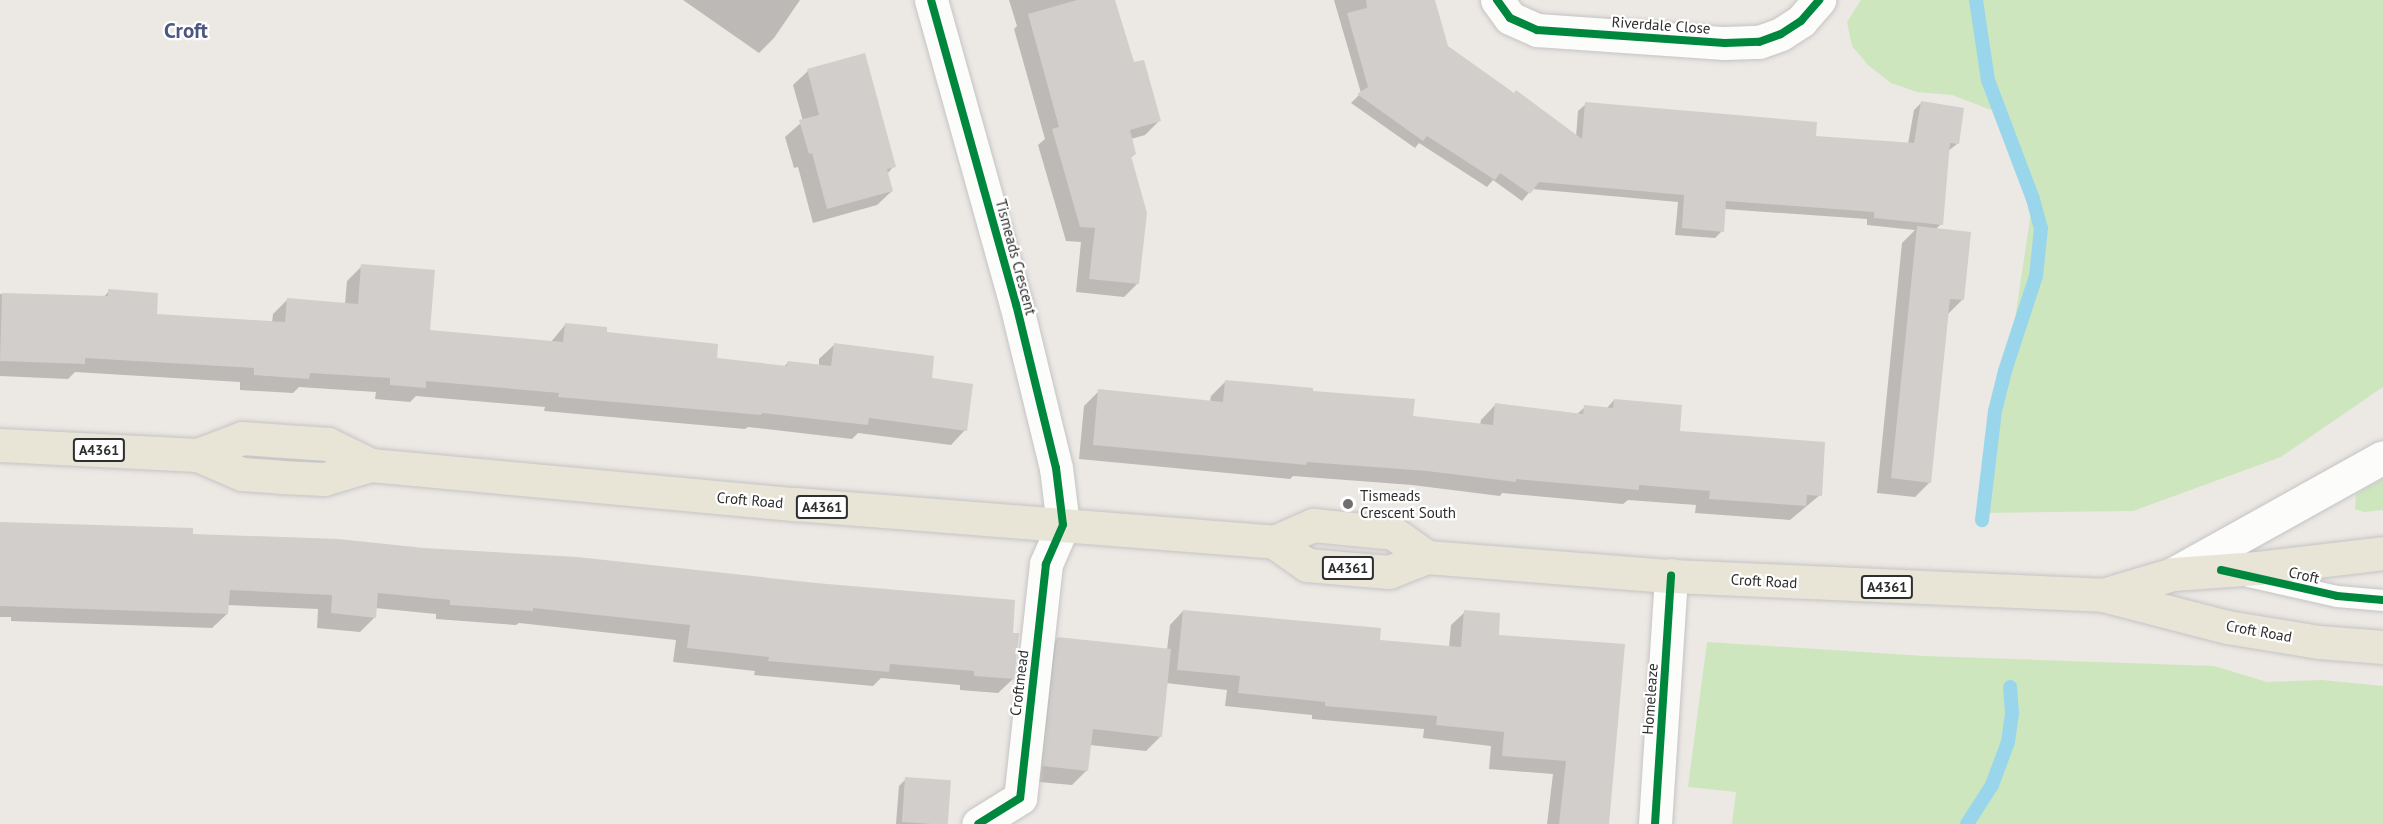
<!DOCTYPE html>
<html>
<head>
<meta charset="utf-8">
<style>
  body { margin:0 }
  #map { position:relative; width:2383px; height:824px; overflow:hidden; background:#ece8e4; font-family:"PT Sans",sans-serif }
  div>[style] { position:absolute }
  .green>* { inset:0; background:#cee6be }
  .shadow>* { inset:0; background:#0003 }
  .stream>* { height:14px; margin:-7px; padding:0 7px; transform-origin:7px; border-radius:7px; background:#99d6ec }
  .building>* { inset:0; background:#d1cecb; transform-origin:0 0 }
  .roads { filter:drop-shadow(0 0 2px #c5c4c5) drop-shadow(0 0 2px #c5c4c5) }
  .lane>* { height:21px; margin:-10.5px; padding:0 10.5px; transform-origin:10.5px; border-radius:10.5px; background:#fcfcfb }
  .street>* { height:33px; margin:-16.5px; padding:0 16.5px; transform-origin:16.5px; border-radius:16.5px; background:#fcfcfb }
  .secondary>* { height:33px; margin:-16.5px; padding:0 16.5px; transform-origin:16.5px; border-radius:16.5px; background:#fcfcfb }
  .primary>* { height:33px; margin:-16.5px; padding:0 16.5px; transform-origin:16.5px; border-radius:16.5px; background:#e8e4d6 }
  .cycleway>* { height:8px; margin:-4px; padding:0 4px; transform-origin:4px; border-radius:4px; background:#00873e }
  .dots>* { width:16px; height:16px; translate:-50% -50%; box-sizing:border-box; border:3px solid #fff; border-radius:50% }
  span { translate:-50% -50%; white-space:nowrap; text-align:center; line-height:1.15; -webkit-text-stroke:4.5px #fff; paint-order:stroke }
  .shield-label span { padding:2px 4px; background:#fff; border:2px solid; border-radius:4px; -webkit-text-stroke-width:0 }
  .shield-label { font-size:14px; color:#2e2e2e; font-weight:700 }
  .street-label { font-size:15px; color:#2e2e2e }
  .poi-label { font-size:15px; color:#2e2e2e }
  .left { translate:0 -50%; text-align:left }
  .district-label { font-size:21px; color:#4d5680; font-weight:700 }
</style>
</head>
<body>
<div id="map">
  <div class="green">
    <div style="clip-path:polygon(1861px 0,2383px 0,2383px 387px,2281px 457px,2133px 511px,1986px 513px,2033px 199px,2007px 116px,1952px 95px,1917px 92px,1891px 83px,1868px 65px,1852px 46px,1847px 22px)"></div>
    <div style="clip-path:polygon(2383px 479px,2383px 510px,2364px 512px,2355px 509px,2356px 494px)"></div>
    <div style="clip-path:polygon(1707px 642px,1925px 656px,2214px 666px,2267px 682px,2322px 680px,2383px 686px,2383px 824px,1732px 824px,1736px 792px,1688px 787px)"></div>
  </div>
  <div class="shadow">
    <div style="clip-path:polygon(683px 0,800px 0,774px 38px,759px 53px)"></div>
    <div style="clip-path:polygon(1009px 0,1105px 0,1159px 121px,1145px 135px,1131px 139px,1135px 154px,1130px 158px,1138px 283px,1124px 297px,1076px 292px,1081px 242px,1066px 241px,1038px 145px,1045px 139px,1014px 29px,1017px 26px)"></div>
    <div style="clip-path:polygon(1334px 0,1434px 0,1447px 47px,1576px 137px,1578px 111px,1586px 104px,1815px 138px,1908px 144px,1914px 110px,1921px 103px,1957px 144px,1948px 151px,1941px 224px,1935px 230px,1963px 299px,1948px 314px,1930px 482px,1915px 497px,1877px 493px,1902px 243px,1915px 230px,1867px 225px,1867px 219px,1724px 209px,1722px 231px,1715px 238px,1675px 235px,1678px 202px,1532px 189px,1522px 201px,1493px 180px,1487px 187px,1419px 143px,1415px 148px,1351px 103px,1361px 93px)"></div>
    <div style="clip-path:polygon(808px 71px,894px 166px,887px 174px,892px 191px,877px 205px,813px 223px,798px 167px,794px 168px,785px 137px,803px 121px,793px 85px)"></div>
    <div style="clip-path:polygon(362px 266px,429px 331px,550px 343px,565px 325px,715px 360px,784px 367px,788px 362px,819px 366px,819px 359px,834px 345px,930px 379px,965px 430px,951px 445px,858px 433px,852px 439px,748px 427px,745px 429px,544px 411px,545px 407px,416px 396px,410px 402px,375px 399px,376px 392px,299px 387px,293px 393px,240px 390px,240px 382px,75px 372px,68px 379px,0 376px,0 294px,103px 298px,109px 291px,155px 316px,272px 323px,273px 314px,287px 300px,345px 304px,347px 281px)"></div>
    <div style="clip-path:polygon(1226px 381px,1311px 392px,1412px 417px,1480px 425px,1481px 420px,1495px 405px,1577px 414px,1585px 407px,1606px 409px,1614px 400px,1678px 433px,1820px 495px,1790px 520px,1695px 513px,1696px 505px,1628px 500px,1623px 504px,1502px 493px,1500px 496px,1412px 485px,1293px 476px,1290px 479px,1079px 459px,1084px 406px,1099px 391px,1210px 402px,1211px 396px)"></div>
    <div style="clip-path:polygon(0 523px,191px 535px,1011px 634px,1013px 679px,998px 693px,960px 690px,960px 685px,881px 678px,873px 686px,754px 675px,755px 671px,673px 662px,676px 640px,519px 623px,516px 625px,436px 619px,436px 614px,375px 608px,374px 618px,360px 632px,317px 628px,318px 609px,227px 605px,227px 614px,212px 628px,11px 621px,11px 617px,0 617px)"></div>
    <div style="clip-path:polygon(1183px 611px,1379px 641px,1449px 647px,1451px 625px,1465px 612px,1497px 636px,1607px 824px,1547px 824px,1553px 774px,1489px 769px,1491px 746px,1423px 738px,1424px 729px,1312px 719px,1312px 715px,1225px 706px,1227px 690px,1166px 683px,1161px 736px,1146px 751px,1090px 745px,1087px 770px,1072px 785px,1028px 781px,1043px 653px,1057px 639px,1167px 650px,1170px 625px)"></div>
    <div style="clip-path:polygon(906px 779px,949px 782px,946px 824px,896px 824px,899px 786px)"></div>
  </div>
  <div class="stream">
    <div style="left:1976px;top:0;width:81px;rotate:81.5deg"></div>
    <div style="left:1988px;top:80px;width:127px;rotate:69.3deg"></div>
    <div style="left:2033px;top:199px;width:30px;rotate:75deg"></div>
    <div style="left:2041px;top:228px;width:48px;rotate:95.9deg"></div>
    <div style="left:2036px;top:276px;width:100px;rotate:108.1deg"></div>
    <div style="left:2005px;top:371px;width:41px;rotate:104deg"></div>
    <div style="left:1995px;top:411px;width:110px;rotate:96.8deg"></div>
    <div style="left:1967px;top:824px;width:46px;rotate:-57.3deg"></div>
    <div style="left:1992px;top:785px;width:46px;rotate:-69.6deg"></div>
    <div style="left:2008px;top:742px;width:28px;rotate:-82deg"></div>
    <div style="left:2012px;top:714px;width:27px;rotate:-94deg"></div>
  </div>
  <div class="building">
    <div style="clip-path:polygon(1077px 0,1115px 0,1134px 62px,1144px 60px,1161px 121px,1130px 130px,1136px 154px,1131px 156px,1147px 213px,1139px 284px,1089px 279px,1095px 228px,1080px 227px,1052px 129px,1059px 127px,1028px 14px)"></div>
    <div style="clip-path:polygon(1366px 0,1435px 0,1448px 46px,1514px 93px,1516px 90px,1582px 139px,1585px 102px,1817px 122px,1816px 136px,1914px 143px,1921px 101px,1964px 108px,1959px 144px,1950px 143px,1943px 225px,1874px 218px,1874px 212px,1726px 201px,1724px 232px,1682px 228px,1684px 195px,1539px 182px,1530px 194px,1500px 173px,1495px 180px,1427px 136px,1423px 141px,1357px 94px,1368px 87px,1347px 13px,1367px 8px)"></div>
    <div style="clip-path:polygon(865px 53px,896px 167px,887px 169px,893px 191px,827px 209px,812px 153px,809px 154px,799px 120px,819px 115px,807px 69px)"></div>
    <div style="clip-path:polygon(1917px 226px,1971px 232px,1964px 300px,1950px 299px,1931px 483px,1891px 478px)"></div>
    <div style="clip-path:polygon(361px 264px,435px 270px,430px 330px,563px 342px,565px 323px,607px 327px,607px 332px,718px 344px,717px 358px,787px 366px,788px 361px,831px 366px,834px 343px,934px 356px,932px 378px,973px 384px,967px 431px,869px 418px,868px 425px,762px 413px,761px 415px,558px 397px,559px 393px,426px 381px,426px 388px,390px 385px,390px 378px,310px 373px,309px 379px,254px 375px,254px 368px,85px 358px,85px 364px,0 361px,2px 293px,108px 296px,108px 289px,158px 293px,157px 314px,285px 322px,287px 298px,358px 304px)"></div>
    <div style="clip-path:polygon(1225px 380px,1313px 388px,1313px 391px,1415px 399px,1413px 416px,1493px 425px,1495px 403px,1583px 414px,1584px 405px,1613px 408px,1614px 399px,1682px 405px,1680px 431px,1825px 442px,1822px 496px,1807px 495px,1806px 506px,1709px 499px,1710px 491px,1639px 485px,1639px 490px,1516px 479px,1516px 482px,1427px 471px,1307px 462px,1306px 465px,1093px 445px,1098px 389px,1223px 402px)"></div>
    <div style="clip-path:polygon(0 522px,193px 528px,193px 534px,338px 539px,424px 548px,577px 557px,816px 583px,1015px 600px,1013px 633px,1019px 633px,1014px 679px,974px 676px,974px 671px,890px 664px,889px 672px,768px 661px,769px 657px,687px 648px,690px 625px,533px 608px,533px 611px,450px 605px,450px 600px,378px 593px,376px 618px,331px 613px,332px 595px,230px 590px,228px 614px,0 606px)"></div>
    <div style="clip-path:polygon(1183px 610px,1381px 628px,1380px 640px,1461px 647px,1464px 610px,1500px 613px,1499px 635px,1625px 644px,1609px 824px,1559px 824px,1566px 761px,1502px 756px,1504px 732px,1436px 725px,1437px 716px,1325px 706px,1325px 702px,1238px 693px,1240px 676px,1177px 670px)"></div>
    <div style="clip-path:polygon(1057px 637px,1171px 649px,1162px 737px,1093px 729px,1088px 771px,1042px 766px)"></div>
    <div style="left:905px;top:777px;width:46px;height:45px;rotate:4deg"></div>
  </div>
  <div class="roads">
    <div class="lane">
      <div style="left:2248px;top:576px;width:91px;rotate:12.7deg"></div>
      <div style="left:2337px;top:596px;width:46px;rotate:5deg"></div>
    </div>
    <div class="street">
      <div style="left:931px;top:0;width:316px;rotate:74.4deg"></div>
      <div style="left:1016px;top:304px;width:169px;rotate:76.3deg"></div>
      <div style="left:1056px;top:468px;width:57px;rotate:83deg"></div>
      <div style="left:1063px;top:525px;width:43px;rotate:113.6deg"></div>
      <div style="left:1046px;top:564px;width:235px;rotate:96.3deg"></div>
      <div style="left:1020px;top:798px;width:49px;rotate:148.2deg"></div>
      <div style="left:1497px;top:0;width:22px;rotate:54deg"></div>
      <div style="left:1510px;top:18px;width:30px;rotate:24deg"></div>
      <div style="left:1537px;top:30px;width:188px;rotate:4deg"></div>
      <div style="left:1725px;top:43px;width:34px;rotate:-2deg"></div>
      <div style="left:1759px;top:42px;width:23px;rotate:-20deg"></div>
      <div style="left:1781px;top:34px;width:24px;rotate:-33deg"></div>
      <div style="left:1801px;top:21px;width:28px;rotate:-49deg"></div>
      <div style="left:1655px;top:824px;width:249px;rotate:-86.3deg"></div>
    </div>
    <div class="secondary">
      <div style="left:2173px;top:574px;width:240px;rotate:-29.1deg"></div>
    </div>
    <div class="primary">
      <div style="left:0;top:445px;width:198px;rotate:2.9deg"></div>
      <div style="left:198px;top:455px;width:48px;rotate:23.4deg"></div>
      <div style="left:242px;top:474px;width:39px;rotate:4deg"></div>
      <div style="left:281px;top:477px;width:43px;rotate:2.7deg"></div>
      <div style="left:324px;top:479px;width:49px;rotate:-16.6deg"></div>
      <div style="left:371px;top:465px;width:426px;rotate:5.3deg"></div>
      <div style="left:795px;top:504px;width:481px;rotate:4.5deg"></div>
      <div style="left:1274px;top:542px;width:43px;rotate:-23.6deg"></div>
      <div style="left:1313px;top:525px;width:80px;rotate:5.7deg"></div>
      <div style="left:1393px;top:533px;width:42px;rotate:35.2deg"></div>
      <div style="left:198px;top:455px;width:47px;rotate:-21.1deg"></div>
      <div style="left:242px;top:438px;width:86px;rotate:4deg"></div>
      <div style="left:328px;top:444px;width:48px;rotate:26deg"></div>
      <div style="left:1274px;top:542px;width:40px;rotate:34.9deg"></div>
      <div style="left:1307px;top:565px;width:82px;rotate:4.9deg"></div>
      <div style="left:1389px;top:572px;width:41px;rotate:-21.5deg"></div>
      <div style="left:1427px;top:557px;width:245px;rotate:4.5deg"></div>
      <div style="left:1671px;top:576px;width:432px;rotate:2.5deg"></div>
      <div style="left:2103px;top:595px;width:128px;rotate:14.5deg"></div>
      <div style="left:2227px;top:627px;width:93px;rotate:9.3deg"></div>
      <div style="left:2319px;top:642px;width:64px;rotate:4.5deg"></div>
      <div style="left:2103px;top:595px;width:73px;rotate:-16.7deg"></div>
      <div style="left:2173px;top:574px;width:85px;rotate:-4deg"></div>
      <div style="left:2258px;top:568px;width:126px;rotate:-6.8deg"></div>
    </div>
  </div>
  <div class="cycleway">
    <div style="left:931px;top:0;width:316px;rotate:74.4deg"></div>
    <div style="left:1016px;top:304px;width:169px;rotate:76.3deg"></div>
    <div style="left:1056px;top:468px;width:57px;rotate:83deg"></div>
    <div style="left:1063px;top:525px;width:43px;rotate:113.6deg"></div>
    <div style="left:1046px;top:564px;width:235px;rotate:96.3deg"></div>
    <div style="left:1020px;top:798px;width:49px;rotate:148.2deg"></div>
    <div style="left:1497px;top:0;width:22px;rotate:54deg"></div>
    <div style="left:1510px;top:18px;width:30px;rotate:24deg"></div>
    <div style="left:1537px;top:30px;width:188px;rotate:4deg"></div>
    <div style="left:1725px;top:43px;width:34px;rotate:-2deg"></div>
    <div style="left:1759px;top:42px;width:23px;rotate:-20deg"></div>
    <div style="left:1781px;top:34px;width:24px;rotate:-33deg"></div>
    <div style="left:1801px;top:21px;width:28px;rotate:-49deg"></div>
    <div style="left:2221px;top:570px;width:119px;rotate:12.6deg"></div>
    <div style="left:2337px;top:596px;width:46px;rotate:5deg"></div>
    <div style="left:1655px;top:824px;width:249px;rotate:-86.3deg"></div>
  </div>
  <div class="dots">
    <div style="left:1348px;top:504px;background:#706f6e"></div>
  </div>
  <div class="shield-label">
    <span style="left:99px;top:450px">A4361</span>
    <span style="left:822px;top:507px">A4361</span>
    <span style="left:1348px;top:568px">A4361</span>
    <span style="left:1887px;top:587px">A4361</span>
  </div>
  <div class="street-label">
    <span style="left:1661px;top:25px;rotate:4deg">Riverdale Close</span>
    <span style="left:1016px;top:257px;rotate:75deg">Tismeads Crescent</span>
    <span style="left:750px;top:500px;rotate:5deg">Croft Road</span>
    <span style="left:2304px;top:575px;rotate:13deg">Croft</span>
    <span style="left:1764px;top:581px;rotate:3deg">Croft Road</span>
    <span style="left:2259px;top:631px;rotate:10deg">Croft Road</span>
    <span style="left:1019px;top:683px;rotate:-83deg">Croftmead</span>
    <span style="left:1650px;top:699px;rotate:-86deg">Homeleaze</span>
  </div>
  <div class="poi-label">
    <span class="left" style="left:1360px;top:504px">Tismeads<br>Crescent South</span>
  </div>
  <div class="district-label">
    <span style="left:186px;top:31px">Croft</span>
  </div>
</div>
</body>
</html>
